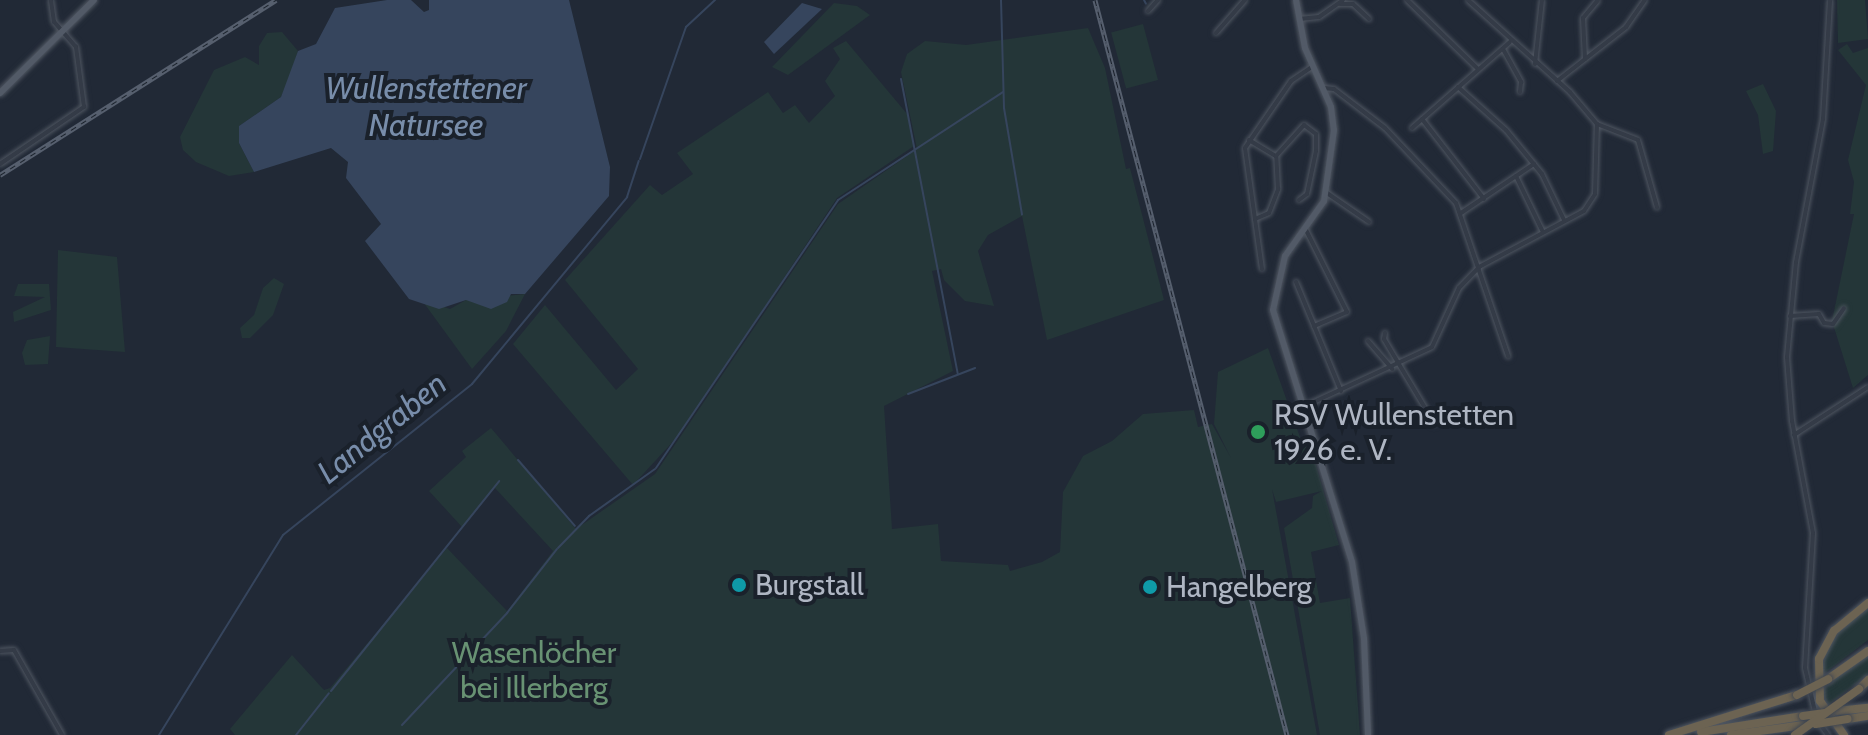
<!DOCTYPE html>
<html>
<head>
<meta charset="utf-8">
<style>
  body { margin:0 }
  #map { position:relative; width:1868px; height:735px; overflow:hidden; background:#212936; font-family:Cabin,sans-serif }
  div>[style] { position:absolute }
  .green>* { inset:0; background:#243638; transform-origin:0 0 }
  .water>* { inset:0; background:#36455d }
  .stream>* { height:2px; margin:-1px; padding:0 1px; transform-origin:1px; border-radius:1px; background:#36455d }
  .roads { filter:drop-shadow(0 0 2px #4f5661) drop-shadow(0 0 2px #4f5661) }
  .minor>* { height:4px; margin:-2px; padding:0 2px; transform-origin:2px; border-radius:2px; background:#343b47 }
  .major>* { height:6px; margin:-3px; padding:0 3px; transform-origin:3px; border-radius:3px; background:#525a67 }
  .highway>* { height:8px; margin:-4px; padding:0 4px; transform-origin:4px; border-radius:4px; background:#6c6352 }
  .rail>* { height:5px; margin-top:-2.5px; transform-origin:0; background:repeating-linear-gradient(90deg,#1a212b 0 6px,#565f6e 0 12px); box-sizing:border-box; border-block:2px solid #565f6e }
  .bridges { filter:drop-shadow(0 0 2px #3f4651) drop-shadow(0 0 2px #3f4651) }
  .highway-bridge>* { height:8px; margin:-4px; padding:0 4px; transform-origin:4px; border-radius:4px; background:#6c6352 }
  .dots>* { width:22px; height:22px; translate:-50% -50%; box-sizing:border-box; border:4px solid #1a212b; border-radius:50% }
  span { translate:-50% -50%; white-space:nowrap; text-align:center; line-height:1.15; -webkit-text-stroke:8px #1a212b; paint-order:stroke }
  .poi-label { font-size:30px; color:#afb6c3 }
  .left { translate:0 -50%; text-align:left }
  .park-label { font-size:30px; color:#689273 }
  .water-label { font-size:32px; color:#788daa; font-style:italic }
</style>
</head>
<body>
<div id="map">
  <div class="green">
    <div style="clip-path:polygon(1837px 0,1865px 0,1868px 39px,1838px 43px)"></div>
    <div style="clip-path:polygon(834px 3px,857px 6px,870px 15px,788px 75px,772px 67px)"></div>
    <div style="left:1143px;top:24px;width:58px;height:33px;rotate:75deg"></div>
    <div style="clip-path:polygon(1088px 28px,1105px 68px,1126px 169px,1130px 168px,1164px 300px,1047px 340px,1022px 216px,988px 235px,978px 251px,994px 306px,965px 301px,944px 280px,941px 269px,932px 271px,953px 371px,884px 406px,892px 529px,938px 524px,941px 561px,1008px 565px,1010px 571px,1042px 562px,1060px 552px,1063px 492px,1083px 456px,1112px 441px,1143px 414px,1194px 410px,1198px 427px,1212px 424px,1231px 458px,1214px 424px,1218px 372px,1268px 348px,1301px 440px,1307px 441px,1315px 462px,1339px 545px,1311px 552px,1320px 603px,1350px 598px,1360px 735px,1320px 735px,1284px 528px,1312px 508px,1313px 496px,1322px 491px,1276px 502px,1272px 489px,1317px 735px,235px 735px,230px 729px,292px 655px,324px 690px,330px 688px,447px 548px,507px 611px,553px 551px,494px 487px,462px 527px,429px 491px,466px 457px,462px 451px,491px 428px,576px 529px,655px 474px,838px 204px,917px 149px,901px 72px,907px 54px,925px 41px,966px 45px)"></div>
    <div style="clip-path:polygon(282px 32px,298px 51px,290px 77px,281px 97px,239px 126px,239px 143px,254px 172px,229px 176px,196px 162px,183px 150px,180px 137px,214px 70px,245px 57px,259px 65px,259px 46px,267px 33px)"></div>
    <div style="clip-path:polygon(846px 41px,908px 115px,914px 146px,837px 198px,680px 434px,633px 485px,513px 344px,545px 305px,616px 390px,638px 369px,565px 280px,650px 185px,662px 195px,693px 174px,677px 153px,768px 92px,783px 113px,795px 105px,809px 123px,835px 96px,825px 81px,840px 59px,833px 48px)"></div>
    <div style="clip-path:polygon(1847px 44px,1853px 53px,1868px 48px,1868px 375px,1853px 388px,1832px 321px,1854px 214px,1850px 214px,1854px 182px,1848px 160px,1866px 85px,1838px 50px)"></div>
    <div style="clip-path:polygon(1763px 84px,1776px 111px,1773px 151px,1763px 154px,1758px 115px,1746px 91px)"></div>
    <div style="clip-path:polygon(58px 250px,117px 257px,125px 352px,56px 347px)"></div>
    <div style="clip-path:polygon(274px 278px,284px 284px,273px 315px,250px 338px,242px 338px,240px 328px,254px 315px,263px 288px)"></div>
    <div style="clip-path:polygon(18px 284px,49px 284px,51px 310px,14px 322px,13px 312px,45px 297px,14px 296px)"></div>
    <div style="clip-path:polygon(525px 294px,506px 331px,472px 369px,421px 299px,450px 309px,466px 300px)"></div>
    <div style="clip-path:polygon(50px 336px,48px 364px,25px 365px,22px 353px,27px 340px)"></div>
    <div style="clip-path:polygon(1868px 608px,1868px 640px,1821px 676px,1827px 649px,1841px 629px)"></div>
    <div style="clip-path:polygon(1868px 656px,1868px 674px,1827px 706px,1822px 687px)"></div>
  </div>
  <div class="water">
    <div style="clip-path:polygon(387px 0,411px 0,424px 12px,429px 10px,429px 0,569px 0,610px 167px,609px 196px,525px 294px,511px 294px,507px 302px,491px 309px,466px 300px,439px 309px,409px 299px,365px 241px,381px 224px,346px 178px,348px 162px,331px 148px,254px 172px,239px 143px,239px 126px,281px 97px,298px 51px,316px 44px,335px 8px)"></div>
    <div style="clip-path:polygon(802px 3px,822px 9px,774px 54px,764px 42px)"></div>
  </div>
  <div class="stream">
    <div style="left:1001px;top:0;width:108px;rotate:88.4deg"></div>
    <div style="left:1004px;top:108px;width:108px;rotate:80.4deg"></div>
    <div style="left:1144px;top:0;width:4px;rotate:63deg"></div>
    <div style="left:901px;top:79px;width:300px;rotate:79.1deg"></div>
    <div style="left:640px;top:159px;width:140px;rotate:-70.8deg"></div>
    <div style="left:686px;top:27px;width:40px;rotate:-43deg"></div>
    <div style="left:908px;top:394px;width:72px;rotate:-21.2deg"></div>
    <div style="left:518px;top:460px;width:87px;rotate:49.2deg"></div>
    <div style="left:656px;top:468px;width:324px;rotate:-55.8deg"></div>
    <div style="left:838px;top:200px;width:197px;rotate:-33.2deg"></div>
    <div style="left:558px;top:548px;width:45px;rotate:-45.9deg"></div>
    <div style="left:589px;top:516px;width:81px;rotate:-35.5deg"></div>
    <div style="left:331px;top:691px;width:269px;rotate:-51.3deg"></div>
    <div style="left:402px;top:725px;width:154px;rotate:-46.8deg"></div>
    <div style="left:507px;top:613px;width:81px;rotate:-52deg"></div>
    <div style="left:159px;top:735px;width:235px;rotate:-58.2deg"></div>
    <div style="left:283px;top:535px;width:242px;rotate:-38.6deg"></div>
    <div style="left:472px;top:384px;width:243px;rotate:-50.3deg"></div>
    <div style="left:627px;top:197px;width:38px;rotate:-72deg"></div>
    <div style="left:296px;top:735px;width:53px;rotate:-51.8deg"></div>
  </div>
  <div class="roads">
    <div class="minor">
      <div style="left:1407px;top:0;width:99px;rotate:44.2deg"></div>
      <div style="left:1340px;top:4px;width:13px"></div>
      <div style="left:1353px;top:4px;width:22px;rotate:43deg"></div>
      <div style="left:1148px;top:11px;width:15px;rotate:-48deg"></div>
      <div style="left:1299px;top:19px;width:20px;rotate:-6deg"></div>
      <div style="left:1319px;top:17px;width:29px;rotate:-35deg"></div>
      <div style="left:1216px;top:33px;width:44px;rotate:-48.7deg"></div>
      <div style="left:1503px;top:49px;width:38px;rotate:61deg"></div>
      <div style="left:1521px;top:82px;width:10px;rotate:96deg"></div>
      <div style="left:1585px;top:59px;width:41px;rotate:-92.8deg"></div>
      <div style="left:1583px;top:18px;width:23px;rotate:-50deg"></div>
      <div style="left:1535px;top:64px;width:64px;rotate:-83.8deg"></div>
      <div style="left:1557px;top:81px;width:88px;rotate:-38deg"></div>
      <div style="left:1626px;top:27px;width:33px;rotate:-55deg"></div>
      <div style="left:1458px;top:87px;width:64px;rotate:41.9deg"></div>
      <div style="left:1506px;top:130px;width:57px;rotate:50.7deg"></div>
      <div style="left:1542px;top:174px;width:51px;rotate:64.4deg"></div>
      <div style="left:1324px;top:88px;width:10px;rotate:6deg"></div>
      <div style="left:1334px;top:89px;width:64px;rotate:37.4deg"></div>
      <div style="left:1385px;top:128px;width:103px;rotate:46.6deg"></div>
      <div style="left:1456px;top:203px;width:162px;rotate:71.2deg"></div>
      <div style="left:1422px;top:119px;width:101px;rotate:52.2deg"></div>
      <div style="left:1597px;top:124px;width:44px;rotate:21.3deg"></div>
      <div style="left:1638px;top:140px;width:70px;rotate:74.2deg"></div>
      <div style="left:1412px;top:128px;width:130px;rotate:-41.3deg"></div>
      <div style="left:1249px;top:140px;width:31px;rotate:31deg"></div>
      <div style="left:0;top:164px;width:102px;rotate:-34.2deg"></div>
      <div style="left:84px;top:107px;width:61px;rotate:-97.6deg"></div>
      <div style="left:76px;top:47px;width:33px;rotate:-131deg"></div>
      <div style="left:54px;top:22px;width:22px;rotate:-98deg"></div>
      <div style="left:1516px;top:176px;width:60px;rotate:64.3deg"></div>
      <div style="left:1327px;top:193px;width:51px;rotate:34.6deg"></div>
      <div style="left:1461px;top:213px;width:88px;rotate:-33.9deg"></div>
      <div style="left:1255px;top:219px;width:15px;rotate:-23deg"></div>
      <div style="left:1269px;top:213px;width:26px;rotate:-69deg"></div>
      <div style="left:1278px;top:189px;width:33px;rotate:-93deg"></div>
      <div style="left:1276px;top:156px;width:42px;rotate:-47.9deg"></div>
      <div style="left:1304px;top:125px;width:15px;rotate:37deg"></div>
      <div style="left:1316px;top:134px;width:17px;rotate:90deg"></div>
      <div style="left:1316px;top:151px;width:44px;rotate:101.8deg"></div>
      <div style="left:1307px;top:194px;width:10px;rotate:143deg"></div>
      <div style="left:1305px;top:228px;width:94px;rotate:63.4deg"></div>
      <div style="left:1347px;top:312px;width:36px;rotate:157deg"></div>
      <div style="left:1262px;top:269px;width:122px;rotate:-98deg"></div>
      <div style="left:1245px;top:148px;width:81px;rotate:-55.5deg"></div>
      <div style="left:1291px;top:81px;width:27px;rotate:-34deg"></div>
      <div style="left:1296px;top:282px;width:118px;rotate:67.6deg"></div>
      <div style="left:1790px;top:316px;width:29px;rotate:-4deg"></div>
      <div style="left:1819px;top:314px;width:10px;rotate:61deg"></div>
      <div style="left:1824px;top:323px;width:9px;rotate:6deg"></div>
      <div style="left:1833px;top:324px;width:19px;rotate:-55deg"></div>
      <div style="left:1385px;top:333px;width:6px;rotate:99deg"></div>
      <div style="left:1384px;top:339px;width:98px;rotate:59.2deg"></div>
      <div style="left:1368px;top:341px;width:37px;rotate:49deg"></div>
      <div style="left:1303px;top:407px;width:142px;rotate:-24.9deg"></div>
      <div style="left:1432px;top:347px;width:65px;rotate:-65.4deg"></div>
      <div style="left:1459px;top:288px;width:29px;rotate:-46deg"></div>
      <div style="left:1479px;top:267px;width:119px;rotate:-28.1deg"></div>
      <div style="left:1584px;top:211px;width:20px;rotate:-57deg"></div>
      <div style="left:1595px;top:194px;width:70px;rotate:-88.4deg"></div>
      <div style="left:1597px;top:124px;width:42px;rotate:-130.2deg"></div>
      <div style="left:1570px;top:92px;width:137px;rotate:-138deg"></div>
      <div style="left:1794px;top:435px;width:88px;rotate:-33deg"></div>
      <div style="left:0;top:651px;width:14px;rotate:-4deg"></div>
      <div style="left:14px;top:650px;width:98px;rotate:60.5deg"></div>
      <div style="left:1815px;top:712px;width:45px;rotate:-102.8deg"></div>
      <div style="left:1805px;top:668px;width:135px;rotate:-86.6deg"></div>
      <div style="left:1813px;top:533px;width:114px;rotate:-100.6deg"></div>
      <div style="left:1792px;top:421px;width:64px;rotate:-94.5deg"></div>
      <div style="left:1787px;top:357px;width:95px;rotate:-84.6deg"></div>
      <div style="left:1796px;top:262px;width:146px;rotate:-79.3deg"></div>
      <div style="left:1823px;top:119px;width:119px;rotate:-86.6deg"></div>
      <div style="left:1820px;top:724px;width:14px;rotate:54deg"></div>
    </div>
    <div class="major">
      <div style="left:1296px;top:0;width:49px;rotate:79.4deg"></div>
      <div style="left:1305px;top:48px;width:64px;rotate:66.2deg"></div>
      <div style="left:1331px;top:107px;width:23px;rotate:83deg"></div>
      <div style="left:1334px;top:130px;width:72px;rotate:98deg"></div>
      <div style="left:1324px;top:201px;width:67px;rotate:125.3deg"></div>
      <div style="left:1285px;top:256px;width:55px;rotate:102.5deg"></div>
      <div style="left:1273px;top:310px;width:264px;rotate:72.6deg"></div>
      <div style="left:1352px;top:562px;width:78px;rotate:81.1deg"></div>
      <div style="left:1364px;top:639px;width:96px;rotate:87.6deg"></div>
      <div style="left:0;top:93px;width:132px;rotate:-44.7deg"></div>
    </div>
    <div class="highway">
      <div style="left:1828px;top:679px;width:49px;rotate:-35deg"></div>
      <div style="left:1859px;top:689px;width:13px;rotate:-45deg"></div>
      <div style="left:1837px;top:711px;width:31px;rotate:-6deg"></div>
      <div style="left:1848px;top:719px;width:20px;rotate:-9deg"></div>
      <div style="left:1701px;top:732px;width:103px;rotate:-8.9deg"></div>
      <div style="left:1669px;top:735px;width:134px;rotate:-17.4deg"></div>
      <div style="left:1731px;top:735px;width:73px;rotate:-7.9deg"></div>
      <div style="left:1844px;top:735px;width:42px;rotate:-125.2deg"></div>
      <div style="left:1820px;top:701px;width:42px;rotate:-91.4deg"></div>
      <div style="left:1819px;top:659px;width:32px;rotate:-62deg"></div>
      <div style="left:1834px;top:631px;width:44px;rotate:-39.5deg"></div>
    </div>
  </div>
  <div class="rail">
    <div style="left:1095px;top:0;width:760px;rotate:75.36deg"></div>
    <div style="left:0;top:175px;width:327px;rotate:-32.4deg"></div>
  </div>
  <div class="bridges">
    <div class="highway-bridge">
      <div style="left:1797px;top:695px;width:35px;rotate:-27deg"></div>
      <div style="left:1803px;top:716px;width:22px;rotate:-8deg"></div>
      <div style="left:1816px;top:724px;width:32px;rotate:-9deg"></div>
      <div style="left:1795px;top:735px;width:79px;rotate:-35.7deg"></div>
    </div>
  </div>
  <div class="dots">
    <div style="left:1258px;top:432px;background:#2e9e5b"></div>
    <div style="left:739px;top:585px;background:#0f9aa8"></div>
    <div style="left:1150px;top:587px;background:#0f9aa8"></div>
  </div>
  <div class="poi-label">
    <span class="left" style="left:1274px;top:432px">RSV Wullenstetten<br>1926 e. V.</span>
    <span class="left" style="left:755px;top:585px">Burgstall</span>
    <span class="left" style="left:1166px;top:587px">Hangelberg</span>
  </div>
  <div class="park-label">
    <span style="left:534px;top:670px">Wasenlöcher<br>bei Illerberg</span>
  </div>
  <div class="water-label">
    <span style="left:426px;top:107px">Wullenstettener<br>Natursee</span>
    <span style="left:382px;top:428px;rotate:-39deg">Landgraben</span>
  </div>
</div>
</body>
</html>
